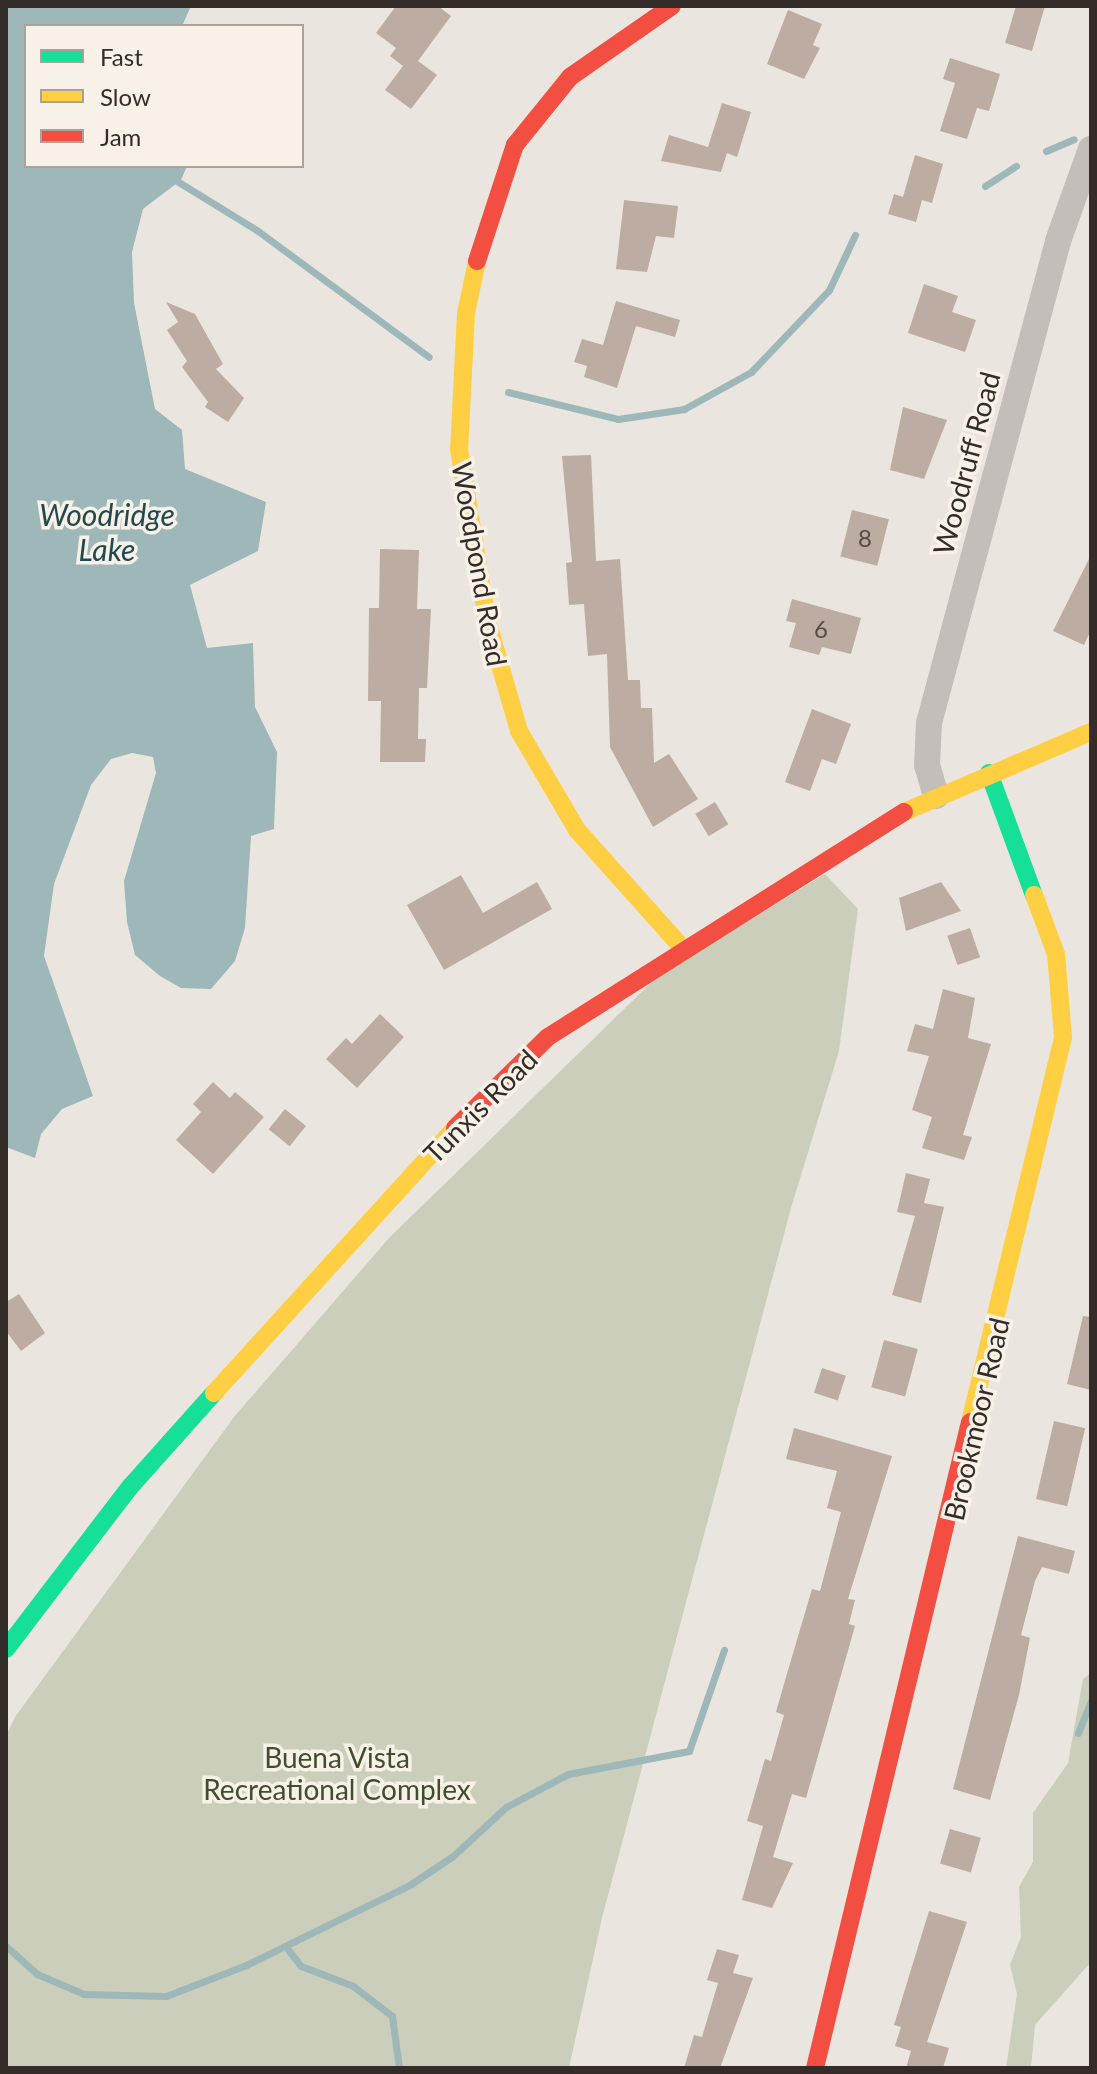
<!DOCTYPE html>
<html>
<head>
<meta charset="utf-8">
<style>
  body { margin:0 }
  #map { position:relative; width:1097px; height:2074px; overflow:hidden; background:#eae6df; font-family:Lato,sans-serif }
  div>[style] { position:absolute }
  .green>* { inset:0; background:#cacebb }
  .water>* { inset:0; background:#9eb7b8 }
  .stream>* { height:7px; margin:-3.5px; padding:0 3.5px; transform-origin:3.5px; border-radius:3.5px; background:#9eb7b8 }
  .building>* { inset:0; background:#bcaca2; transform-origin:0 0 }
  .street>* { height:26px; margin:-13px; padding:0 13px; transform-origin:13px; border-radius:13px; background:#c3beb9 }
  .fast>* { height:18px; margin:-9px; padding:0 9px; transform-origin:9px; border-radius:9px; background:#16e098 }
  .slow>* { height:18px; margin:-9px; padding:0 9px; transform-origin:9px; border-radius:9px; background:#ffcf43 }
  .jam>* { height:18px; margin:-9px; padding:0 9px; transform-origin:9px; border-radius:9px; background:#f24e42 }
  span { translate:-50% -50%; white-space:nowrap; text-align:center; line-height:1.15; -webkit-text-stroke:7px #f7f1e7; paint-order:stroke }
  .number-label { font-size:24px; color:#554c46 }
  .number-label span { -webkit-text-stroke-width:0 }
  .street-label { font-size:28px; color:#332c28 }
  .park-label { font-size:28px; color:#404e2f }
  .water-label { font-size:30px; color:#22494f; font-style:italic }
  .frame { position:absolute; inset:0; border:8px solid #332c28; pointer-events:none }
  .legend { position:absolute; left:24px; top:24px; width:280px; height:144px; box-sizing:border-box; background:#f7f1e7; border:2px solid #a9a29b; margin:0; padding:10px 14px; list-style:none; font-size:24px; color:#332c28 }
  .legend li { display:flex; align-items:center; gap:16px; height:40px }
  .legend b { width:40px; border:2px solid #a9a29b }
</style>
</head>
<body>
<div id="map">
  <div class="green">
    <div style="clip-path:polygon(825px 874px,858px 909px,839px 1051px,791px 1208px,602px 1918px,569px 2068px,6px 2068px,6px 1736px,15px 1717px,234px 1417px,389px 1238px,658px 976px)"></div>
    <div style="clip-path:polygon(1091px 1673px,1091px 1962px,1035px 2025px,1031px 2068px,1006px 2068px,1017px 1994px,1010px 1965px,1021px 1937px,1019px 1887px,1033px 1862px,1033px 1813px,1068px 1763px,1083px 1679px)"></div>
  </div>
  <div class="water">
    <div style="clip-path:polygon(6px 6px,191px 6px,182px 26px,26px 26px,26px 166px,187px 166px,181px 180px,143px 209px,132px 252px,134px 303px,155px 409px,182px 430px,185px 469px,266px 502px,258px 551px,190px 585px,207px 648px,253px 643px,255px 707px,277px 752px,274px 829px,251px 836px,245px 928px,235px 961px,211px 989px,181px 988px,160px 976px,135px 955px,127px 922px,124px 881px,156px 773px,153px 757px,132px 753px,111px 759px,91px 785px,54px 884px,44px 956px,93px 1096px,62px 1109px,41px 1134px,35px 1158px,6px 1147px)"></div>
  </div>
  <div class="stream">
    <div style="left:1046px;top:151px;width:30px;rotate:-23deg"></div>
    <div style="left:172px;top:178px;width:101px;rotate:31.6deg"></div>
    <div style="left:258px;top:231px;width:212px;rotate:36.4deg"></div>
    <div style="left:985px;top:186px;width:37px;rotate:-33deg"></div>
    <div style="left:508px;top:392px;width:113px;rotate:13.8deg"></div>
    <div style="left:618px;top:419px;width:67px;rotate:-8.6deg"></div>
    <div style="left:684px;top:409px;width:77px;rotate:-28.9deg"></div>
    <div style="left:751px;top:372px;width:113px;rotate:-46.4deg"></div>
    <div style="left:829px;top:290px;width:61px;rotate:-64.7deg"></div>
    <div style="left:1078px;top:1733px;width:35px;rotate:-68deg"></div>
    <div style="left:6px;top:1946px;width:42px;rotate:42.1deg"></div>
    <div style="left:37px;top:1974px;width:51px;rotate:23.1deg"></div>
    <div style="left:84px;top:1994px;width:82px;rotate:1.4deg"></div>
    <div style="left:166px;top:1996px;width:86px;rotate:-21.2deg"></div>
    <div style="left:246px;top:1965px;width:184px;rotate:-26.1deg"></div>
    <div style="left:411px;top:1884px;width:50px;rotate:-33.7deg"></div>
    <div style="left:453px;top:1856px;width:72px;rotate:-42.8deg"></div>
    <div style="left:506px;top:1807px;width:70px;rotate:-28deg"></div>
    <div style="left:568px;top:1774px;width:123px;rotate:-10.8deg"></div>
    <div style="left:689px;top:1751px;width:107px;rotate:-70.9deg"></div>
    <div style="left:286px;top:1947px;width:24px;rotate:52deg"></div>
    <div style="left:301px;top:1966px;width:56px;rotate:21deg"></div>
    <div style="left:353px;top:1986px;width:49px;rotate:37.6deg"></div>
    <div style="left:392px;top:2016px;width:52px;rotate:82.3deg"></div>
  </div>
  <div class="building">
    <div style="clip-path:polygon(396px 6px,438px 6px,451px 16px,418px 61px,437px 75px,411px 109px,385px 90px,403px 66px,390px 56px,396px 48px,376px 33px)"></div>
    <div style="clip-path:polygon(1016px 6px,1045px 6px,1032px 51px,1005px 43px)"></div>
    <div style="clip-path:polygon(788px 10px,822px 24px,813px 45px,820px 48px,804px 79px,767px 64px)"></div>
    <div style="clip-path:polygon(950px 58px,1000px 74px,989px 111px,977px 108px,967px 139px,940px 131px,955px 83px,943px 79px)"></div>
    <div style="clip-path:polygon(722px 103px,751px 112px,737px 157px,727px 153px,721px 172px,661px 161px,669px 135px,708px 147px)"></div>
    <div style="clip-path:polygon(915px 155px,943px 164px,932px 203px,922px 200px,916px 222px,888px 214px,894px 194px,903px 197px)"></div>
    <div style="clip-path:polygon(624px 200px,678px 206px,674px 238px,656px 236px,647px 272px,616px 269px)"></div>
    <div style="clip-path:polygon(924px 284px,958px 296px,952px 312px,976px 320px,965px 352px,908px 333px)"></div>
    <div style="clip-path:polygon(616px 301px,680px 320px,675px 337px,636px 326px,617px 388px,584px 377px,587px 366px,574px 362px,582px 339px,603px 345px)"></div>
    <div style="clip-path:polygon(166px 302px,195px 314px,223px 364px,216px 369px,244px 398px,228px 422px,205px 407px,208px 402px,182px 367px,187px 361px,167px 330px,178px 322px)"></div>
    <div style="clip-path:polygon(903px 407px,947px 420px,924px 479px,890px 470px)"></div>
    <div style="clip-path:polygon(591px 455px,596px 561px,620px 559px,628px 680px,640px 680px,641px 708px,652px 708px,654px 763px,669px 754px,698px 799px,653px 827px,610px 747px,607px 654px,588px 656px,584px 604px,569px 605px,566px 563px,572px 562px,562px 456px)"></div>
    <div style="left:852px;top:510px;width:38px;height:48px;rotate:14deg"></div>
    <div style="clip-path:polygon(380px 549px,419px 550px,417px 609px,431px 609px,427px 688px,419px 688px,418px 739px,426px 739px,425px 762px,380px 762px,381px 701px,368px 701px,369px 608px,379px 608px)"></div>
    <div style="clip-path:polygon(1091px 555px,1091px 630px,1084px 645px,1053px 631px)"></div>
    <div style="clip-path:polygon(792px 599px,861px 618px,851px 654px,822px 647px,819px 655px,789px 647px,796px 623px,786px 621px)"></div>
    <div style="clip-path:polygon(812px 709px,851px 724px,836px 764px,822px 759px,810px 791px,785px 782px)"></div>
    <div style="left:715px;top:802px;width:26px;height:23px;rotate:59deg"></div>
    <div style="clip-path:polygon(461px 875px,483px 913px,537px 882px,552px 909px,444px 970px,407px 905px)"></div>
    <div style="clip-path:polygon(941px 882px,961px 911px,906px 931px,899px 898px)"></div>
    <div style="left:970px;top:928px;width:31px;height:24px;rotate:71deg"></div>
    <div style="clip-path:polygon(943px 989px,975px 998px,968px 1038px,991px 1044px,963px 1135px,972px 1137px,964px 1160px,922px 1148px,932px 1117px,912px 1110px,929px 1056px,907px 1051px,915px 1024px,933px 1029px)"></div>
    <div style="clip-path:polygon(380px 1014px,404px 1037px,357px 1088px,326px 1059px,346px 1038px,352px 1044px)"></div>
    <div style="clip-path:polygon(213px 1082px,230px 1098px,235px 1092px,264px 1117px,213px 1174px,176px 1140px,201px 1112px,193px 1104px)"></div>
    <div style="left:285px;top:1109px;width:27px;height:26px;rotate:39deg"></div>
    <div style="clip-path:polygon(906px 1173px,930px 1179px,924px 1203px,944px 1207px,921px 1303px,892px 1295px,915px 1216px,897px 1212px)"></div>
    <div style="clip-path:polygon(19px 1294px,45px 1333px,21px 1351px,6px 1331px,6px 1302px)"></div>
    <div style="clip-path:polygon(1083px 1316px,1091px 1317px,1091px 1390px,1067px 1384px)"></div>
    <div style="left:884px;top:1340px;width:35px;height:49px;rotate:15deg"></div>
    <div style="left:822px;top:1368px;width:25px;height:26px;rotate:18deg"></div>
    <div style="left:1054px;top:1421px;width:32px;height:80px;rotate:13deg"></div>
    <div style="clip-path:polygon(794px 1428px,892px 1456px,848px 1599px,855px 1600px,849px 1624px,855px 1626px,806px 1798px,792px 1794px,773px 1857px,793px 1863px,772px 1908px,742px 1900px,763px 1826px,747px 1821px,765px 1759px,771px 1761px,784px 1715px,776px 1712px,786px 1677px,812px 1589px,820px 1591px,841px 1512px,827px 1508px,837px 1471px,786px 1459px)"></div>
    <div style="clip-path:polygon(1018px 1536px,1075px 1551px,1069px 1574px,1042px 1567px,1035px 1581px,1021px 1635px,1030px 1638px,1019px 1695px,990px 1800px,953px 1789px)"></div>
    <div style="left:950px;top:1829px;width:32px;height:36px;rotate:16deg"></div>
    <div style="clip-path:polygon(929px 1911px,967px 1922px,927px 2042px,949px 2048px,943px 2068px,906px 2068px,911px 2051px,895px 2046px,901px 2027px,894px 2025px)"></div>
    <div style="clip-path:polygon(717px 1949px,739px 1955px,733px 1973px,753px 1978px,720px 2068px,684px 2068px,694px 2035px,702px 2037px,718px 1983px,707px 1980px)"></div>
  </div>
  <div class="street">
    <div style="left:936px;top:796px;width:32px;rotate:-106deg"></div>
    <div style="left:927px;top:765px;width:42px;rotate:-87.3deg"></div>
    <div style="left:929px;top:723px;width:499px;rotate:-75deg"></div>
    <div style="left:1058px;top:241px;width:98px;rotate:-70.3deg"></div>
  </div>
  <div class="fast">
    <div style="left:989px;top:773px;width:130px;rotate:69.8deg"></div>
    <div style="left:6px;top:1649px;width:204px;rotate:-52.6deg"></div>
    <div style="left:130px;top:1487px;width:126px;rotate:-48.2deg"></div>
  </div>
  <div class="slow">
    <div style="left:477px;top:261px;width:53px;rotate:101.9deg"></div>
    <div style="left:466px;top:313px;width:136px;rotate:92.9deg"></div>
    <div style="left:459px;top:449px;width:173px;rotate:80.7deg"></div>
    <div style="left:487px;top:620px;width:116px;rotate:73.9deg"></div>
    <div style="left:519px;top:731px;width:115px;rotate:59.6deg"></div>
    <div style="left:577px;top:830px;width:162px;rotate:48.2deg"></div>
    <div style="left:904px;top:812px;width:203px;rotate:-23.2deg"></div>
    <div style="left:214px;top:1393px;width:358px;rotate:-47.7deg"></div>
    <div style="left:970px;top:1422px;width:396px;rotate:-76.4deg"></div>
    <div style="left:1063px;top:1037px;width:83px;rotate:-94.8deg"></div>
    <div style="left:1056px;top:954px;width:63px;rotate:-110.4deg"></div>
  </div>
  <div class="jam">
    <div style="left:477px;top:261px;width:122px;rotate:-71.9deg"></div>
    <div style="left:515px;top:145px;width:87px;rotate:-51deg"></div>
    <div style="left:570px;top:77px;width:124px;rotate:-34.8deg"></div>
    <div style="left:455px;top:1128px;width:130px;rotate:-44.4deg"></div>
    <div style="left:548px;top:1037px;width:421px;rotate:-32.3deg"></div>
    <div style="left:815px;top:2068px;width:664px;rotate:-76.51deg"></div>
  </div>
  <div class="number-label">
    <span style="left:865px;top:538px">8</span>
    <span style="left:821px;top:629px">6</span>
  </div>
  <div class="street-label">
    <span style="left:966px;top:463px;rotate:-75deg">Woodruff Road</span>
    <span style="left:480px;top:564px;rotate:80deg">Woodpond Road</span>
    <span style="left:480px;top:1106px;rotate:-45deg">Tunxis Road</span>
    <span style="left:976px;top:1419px;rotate:-77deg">Brookmoor Road</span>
  </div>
  <div class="park-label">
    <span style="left:337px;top:1773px">Buena Vista<br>Recreational Complex</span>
  </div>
  <div class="water-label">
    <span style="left:107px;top:531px">Woodridge<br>Lake</span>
  </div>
  <div class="frame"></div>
  <ul class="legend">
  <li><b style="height:10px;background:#16e098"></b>Fast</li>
  <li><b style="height:10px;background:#ffcf43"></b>Slow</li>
  <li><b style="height:10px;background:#f24e42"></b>Jam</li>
  </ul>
</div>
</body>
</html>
